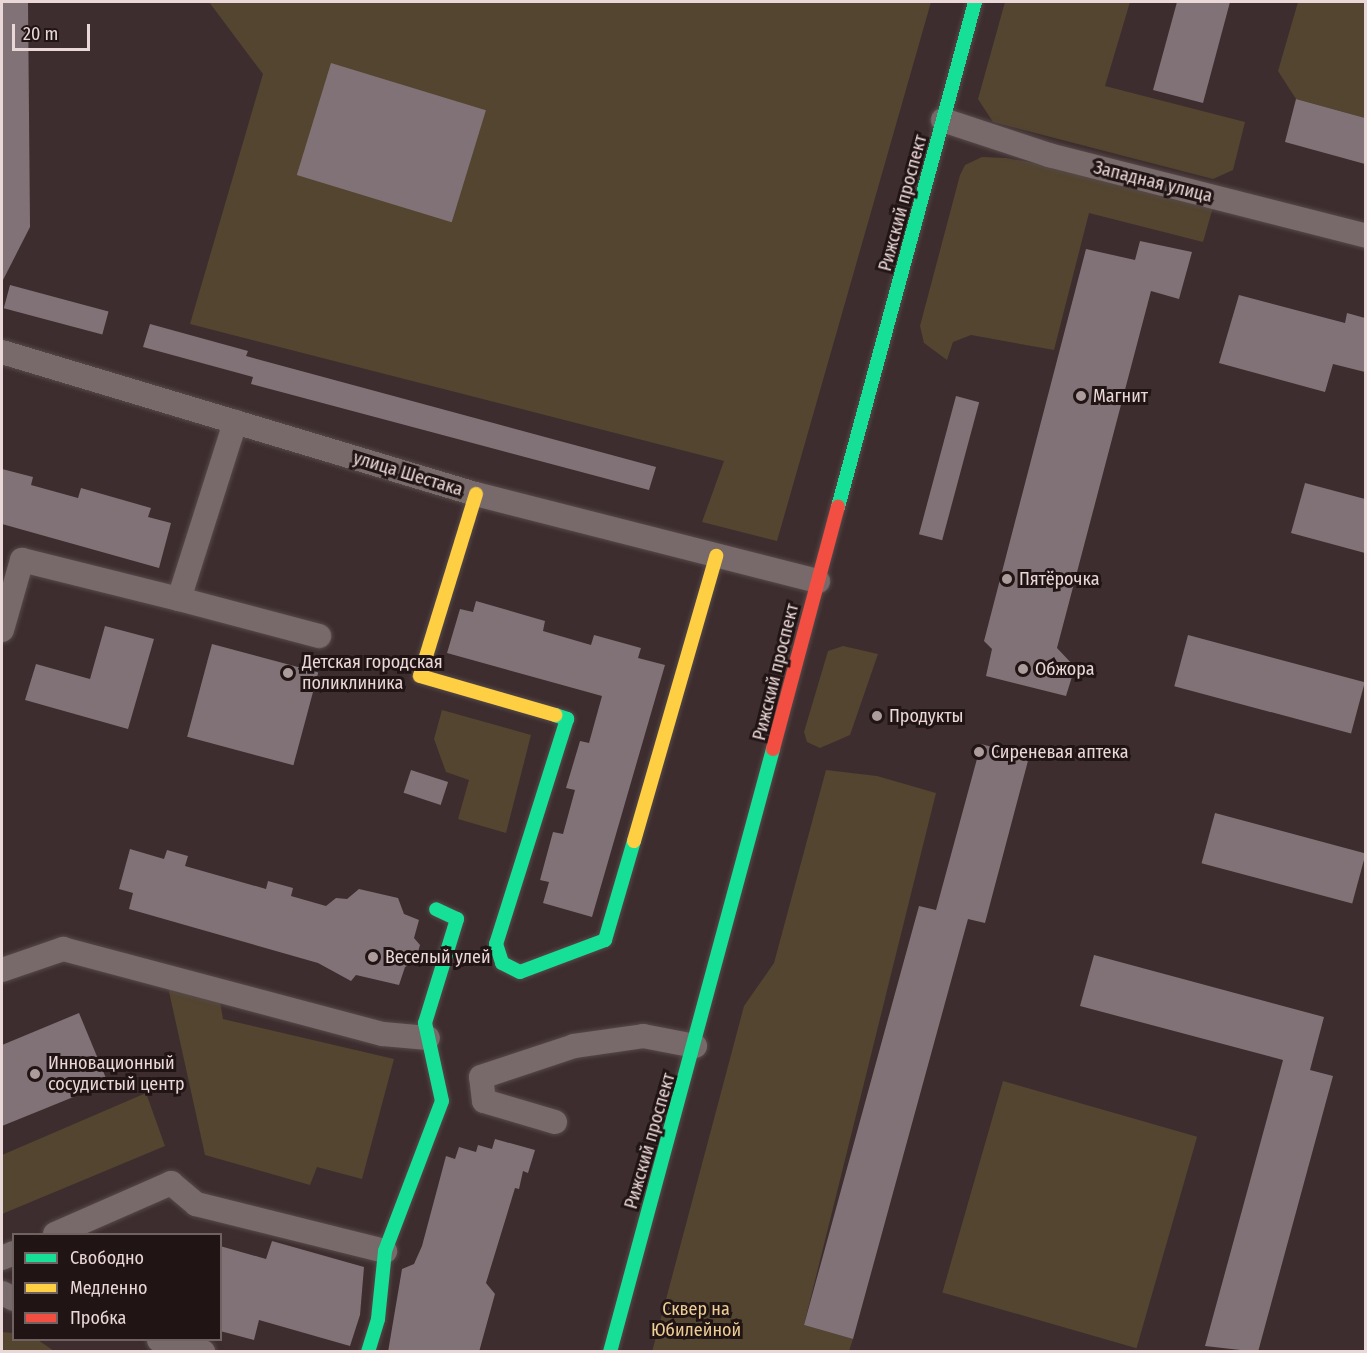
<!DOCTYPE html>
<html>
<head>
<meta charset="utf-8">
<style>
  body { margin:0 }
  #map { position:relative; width:1367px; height:1353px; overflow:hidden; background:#3d2d2e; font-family:"Fira Sans Condensed",sans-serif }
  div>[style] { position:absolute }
  .green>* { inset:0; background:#534530; transform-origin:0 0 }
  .building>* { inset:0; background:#817277; transform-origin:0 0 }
  .roads { filter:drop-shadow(0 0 2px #574949) drop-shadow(0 0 2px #574949) }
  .street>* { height:24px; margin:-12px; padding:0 12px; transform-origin:12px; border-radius:12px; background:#786a6a }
  .fast>* { height:14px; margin:-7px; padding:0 7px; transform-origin:7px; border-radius:7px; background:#16e098 }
  .slow>* { height:14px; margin:-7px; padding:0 7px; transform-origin:7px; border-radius:7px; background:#ffcf43 }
  .jam>* { height:14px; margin:-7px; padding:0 7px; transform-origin:7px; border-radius:7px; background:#f24e42 }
  .dots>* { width:16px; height:16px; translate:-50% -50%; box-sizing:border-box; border:3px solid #211414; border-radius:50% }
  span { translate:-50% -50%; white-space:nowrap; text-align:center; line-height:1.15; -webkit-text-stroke:6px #211414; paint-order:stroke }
  .street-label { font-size:18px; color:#ead7d7 }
  .poi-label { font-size:18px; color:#ead7d7 }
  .left { translate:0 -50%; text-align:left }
  .park-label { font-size:18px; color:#eece94 }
  .frame { position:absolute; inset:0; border:3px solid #ead7d7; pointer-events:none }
  .legend { position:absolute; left:12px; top:1233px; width:210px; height:108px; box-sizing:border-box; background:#211414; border:2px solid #716262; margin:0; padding:8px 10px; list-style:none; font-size:18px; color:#ead7d7 }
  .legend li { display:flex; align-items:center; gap:12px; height:30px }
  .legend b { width:30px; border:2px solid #716262 }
  .scale { position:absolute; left:12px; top:24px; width:78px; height:27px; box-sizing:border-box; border:3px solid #ead7d7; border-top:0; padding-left:8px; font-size:18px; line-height:21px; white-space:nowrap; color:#ead7d7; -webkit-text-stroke:4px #211414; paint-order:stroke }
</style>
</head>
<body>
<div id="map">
  <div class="green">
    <div style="clip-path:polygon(209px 2px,931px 2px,777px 541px,702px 522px,724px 461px,190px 324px,263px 74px)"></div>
    <div style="clip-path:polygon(1005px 2px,1130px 2px,1105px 86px,1245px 122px,1233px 170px,1213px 179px,993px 122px,978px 99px)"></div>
    <div style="clip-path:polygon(1298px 2px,1365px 2px,1365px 118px,1296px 99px,1278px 71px)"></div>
    <div style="clip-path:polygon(982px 157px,1006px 158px,1216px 197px,1203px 242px,1089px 213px,1054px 350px,971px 335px,953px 342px,947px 360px,924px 343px,920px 326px,960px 175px,965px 165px)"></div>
    <div style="clip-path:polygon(843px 646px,878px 654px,850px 735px,820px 748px,807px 742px,804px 732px,828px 651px)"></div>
    <div style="clip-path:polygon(442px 710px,531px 735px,506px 833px,458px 819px,469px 780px,446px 772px,434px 739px)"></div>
    <div style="clip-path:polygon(826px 770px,877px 776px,936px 793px,804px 1325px,853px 1339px,849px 1351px,652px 1352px,744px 1006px,774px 963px)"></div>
    <div style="clip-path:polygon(168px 987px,219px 996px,223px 1019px,394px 1059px,362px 1179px,317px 1167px,310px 1185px,205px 1155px)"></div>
    <div style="left:1003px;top:1081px;width:202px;height:220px;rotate:16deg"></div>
    <div style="clip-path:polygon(146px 1093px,165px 1146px,2px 1214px,2px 1155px)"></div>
    <div style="clip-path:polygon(2px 1332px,13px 1333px,14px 1340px,38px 1340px,54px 1351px,2px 1351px)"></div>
  </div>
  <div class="building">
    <div style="clip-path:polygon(2px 2px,28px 2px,30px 227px,2px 282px)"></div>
    <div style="clip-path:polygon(1177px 2px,1230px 2px,1203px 103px,1153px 90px)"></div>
    <div style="left:331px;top:63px;width:162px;height:117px;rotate:17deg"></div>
    <div style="clip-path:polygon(1296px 99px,1365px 118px,1365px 164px,1285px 142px)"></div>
    <div style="clip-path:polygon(1140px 241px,1192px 252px,1179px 299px,1151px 291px,1057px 648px,1075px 667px,1066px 696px,986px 676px,992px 649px,984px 641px,1086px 249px,1135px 260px)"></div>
    <div style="left:10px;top:285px;width:102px;height:24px;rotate:15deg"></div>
    <div style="clip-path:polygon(1239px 295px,1345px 323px,1347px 313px,1365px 318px,1365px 372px,1333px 364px,1325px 392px,1219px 363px)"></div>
    <div style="clip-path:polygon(150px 324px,248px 351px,246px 356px,656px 467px,649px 490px,251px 384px,253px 377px,143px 347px)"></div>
    <div style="left:956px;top:396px;width:24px;height:143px;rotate:15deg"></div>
    <div style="clip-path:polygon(2px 469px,33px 477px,31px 485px,78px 498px,81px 488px,151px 508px,148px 517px,171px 523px,159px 568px,2px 524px)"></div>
    <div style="clip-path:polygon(1305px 483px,1365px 499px,1365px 553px,1291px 533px)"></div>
    <div style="clip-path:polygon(476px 601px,545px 621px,543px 631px,591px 645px,594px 635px,641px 648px,638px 658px,665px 665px,592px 917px,543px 903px,549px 882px,540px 880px,553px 832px,563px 834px,575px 790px,566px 788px,580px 741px,589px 743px,602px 696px,447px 653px,460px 609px,473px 612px)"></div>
    <div style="clip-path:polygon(105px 626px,154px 639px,128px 729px,25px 700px,36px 664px,90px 679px)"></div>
    <div style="left:1188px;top:635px;width:183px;height:53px;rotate:15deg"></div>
    <div style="left:212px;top:644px;width:110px;height:96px;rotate:15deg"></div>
    <div style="clip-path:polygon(981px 744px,1029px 757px,985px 923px,968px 919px,853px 1339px,804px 1325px,919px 906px,936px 910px)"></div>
    <div style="left:411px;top:770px;width:39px;height:24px;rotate:18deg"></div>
    <div style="left:1215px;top:813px;width:156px;height:52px;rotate:15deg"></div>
    <div style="clip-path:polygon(130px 849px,164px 859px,167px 850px,188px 856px,185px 866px,266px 889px,268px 881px,293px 888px,291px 896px,326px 906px,336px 898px,347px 899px,359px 889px,398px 898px,404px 914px,419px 920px,414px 938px,420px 945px,415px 962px,405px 967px,399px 985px,356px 975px,351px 981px,318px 963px,129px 909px,133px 893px,119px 889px)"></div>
    <div style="clip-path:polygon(1094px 955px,1324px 1017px,1310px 1070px,1333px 1076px,1258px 1352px,1205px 1346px,1283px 1060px,1080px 1006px)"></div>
    <div style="clip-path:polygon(79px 1013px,108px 1083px,2px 1126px,2px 1045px)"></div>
    <div style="clip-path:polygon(495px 1139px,535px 1150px,528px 1173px,523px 1171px,519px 1189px,515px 1188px,486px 1283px,495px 1294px,479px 1352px,388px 1352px,402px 1269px,414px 1264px,422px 1246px,446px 1156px,455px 1159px,459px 1147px,476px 1152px,478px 1145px,492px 1149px)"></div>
    <div style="clip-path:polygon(272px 1241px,364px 1267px,360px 1315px,350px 1346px,259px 1320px,254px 1340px,220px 1331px,220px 1246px,266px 1259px)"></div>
  </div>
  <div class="roads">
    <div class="street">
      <div style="left:943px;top:120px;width:112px;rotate:18.3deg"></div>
      <div style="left:1049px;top:155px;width:327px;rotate:14.3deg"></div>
      <div style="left:2px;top:352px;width:495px;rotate:16.7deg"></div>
      <div style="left:476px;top:494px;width:353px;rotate:14.3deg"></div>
      <div style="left:179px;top:599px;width:145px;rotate:14.8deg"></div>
      <div style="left:2px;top:630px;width:73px;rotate:-74.1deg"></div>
      <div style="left:22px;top:560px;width:162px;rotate:14deg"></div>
      <div style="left:179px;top:599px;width:186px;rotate:-72.4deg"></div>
      <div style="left:2px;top:970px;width:65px;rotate:-19deg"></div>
      <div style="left:63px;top:949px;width:331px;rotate:14.9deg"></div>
      <div style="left:383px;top:1034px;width:45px;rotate:5.1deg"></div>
      <div style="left:555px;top:1122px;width:74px;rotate:-163.5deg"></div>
      <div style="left:484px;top:1101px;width:24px;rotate:-97deg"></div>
      <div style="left:481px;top:1077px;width:98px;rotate:-18.4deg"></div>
      <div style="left:574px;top:1046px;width:70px;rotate:-8.2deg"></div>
      <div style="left:643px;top:1036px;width:53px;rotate:10.9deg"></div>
      <div style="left:55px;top:1234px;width:127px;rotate:-23.7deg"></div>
      <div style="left:171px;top:1183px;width:33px;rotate:40deg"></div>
      <div style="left:196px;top:1204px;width:195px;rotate:14deg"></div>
      <div style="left:2px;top:1258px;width:13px;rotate:-23deg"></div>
      <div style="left:2px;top:1293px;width:13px;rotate:27deg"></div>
      <div style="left:159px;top:1340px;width:46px;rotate:15.3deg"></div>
    </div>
    <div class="fast">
      <div style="left:838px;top:507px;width:523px;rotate:-74.82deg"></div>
      <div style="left:555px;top:715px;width:13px;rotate:18deg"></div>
      <div style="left:567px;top:719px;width:236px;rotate:107.5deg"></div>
      <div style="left:496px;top:944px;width:20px;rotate:72deg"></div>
      <div style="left:502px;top:963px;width:20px;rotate:27deg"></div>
      <div style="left:520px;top:972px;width:91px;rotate:-20.6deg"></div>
      <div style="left:605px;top:940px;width:103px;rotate:-73.7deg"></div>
      <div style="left:368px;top:1352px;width:34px;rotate:-73deg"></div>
      <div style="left:378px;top:1319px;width:68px;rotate:-84.1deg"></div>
      <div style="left:385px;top:1251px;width:160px;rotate:-69.2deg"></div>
      <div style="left:442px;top:1101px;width:80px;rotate:-102.3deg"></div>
      <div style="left:425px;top:1023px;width:109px;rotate:-72.9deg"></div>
      <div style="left:457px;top:919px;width:23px;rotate:-155deg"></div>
      <div style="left:610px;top:1352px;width:625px;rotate:-74.87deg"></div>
    </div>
    <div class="slow">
      <div style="left:476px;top:494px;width:190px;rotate:107.1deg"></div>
      <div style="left:420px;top:676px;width:141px;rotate:16.1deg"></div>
      <div style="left:634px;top:841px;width:297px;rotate:-73.9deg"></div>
    </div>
    <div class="jam">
      <div style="left:773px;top:749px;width:251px;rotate:-75deg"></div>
    </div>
  </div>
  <div class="dots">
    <div style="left:1081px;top:396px;background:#ad9c9c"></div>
    <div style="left:1007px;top:579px;background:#ad9c9c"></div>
    <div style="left:1023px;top:669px;background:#ad9c9c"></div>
    <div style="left:288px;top:673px;background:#ad9c9c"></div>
    <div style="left:877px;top:716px;background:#ad9c9c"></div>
    <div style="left:979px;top:752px;background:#ad9c9c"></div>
    <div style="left:373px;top:957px;background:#ad9c9c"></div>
    <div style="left:35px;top:1074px;background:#ad9c9c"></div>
  </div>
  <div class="street-label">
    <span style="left:1153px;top:182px;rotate:14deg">Западная улица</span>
    <span style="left:903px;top:203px;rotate:-75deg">Рижский проспект</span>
    <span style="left:408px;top:474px;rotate:17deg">улица Шестака</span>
    <span style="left:776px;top:672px;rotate:-76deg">Рижский проспект</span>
    <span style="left:650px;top:1141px;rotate:-74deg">Рижский проспект</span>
  </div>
  <div class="poi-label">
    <span class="left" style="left:1093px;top:396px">Магнит</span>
    <span class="left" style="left:1019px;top:579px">Пятёрочка</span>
    <span class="left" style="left:302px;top:673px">Детская городская<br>поликлиника</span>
    <span class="left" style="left:1035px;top:669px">Обжора</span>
    <span class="left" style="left:889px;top:716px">Продукты</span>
    <span class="left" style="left:991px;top:752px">Сиреневая аптека</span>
    <span class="left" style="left:385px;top:957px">Веселый улей</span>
    <span class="left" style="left:48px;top:1074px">Инновационный<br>сосудистый центр</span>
  </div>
  <div class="park-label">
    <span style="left:696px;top:1320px">Сквер на<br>Юбилейной</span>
  </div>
  <div class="frame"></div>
  <ul class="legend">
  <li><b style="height:8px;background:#16e098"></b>Свободно</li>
  <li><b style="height:8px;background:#ffcf43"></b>Медленно</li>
  <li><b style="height:8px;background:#f24e42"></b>Пробка</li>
  </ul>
  <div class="scale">20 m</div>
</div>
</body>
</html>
